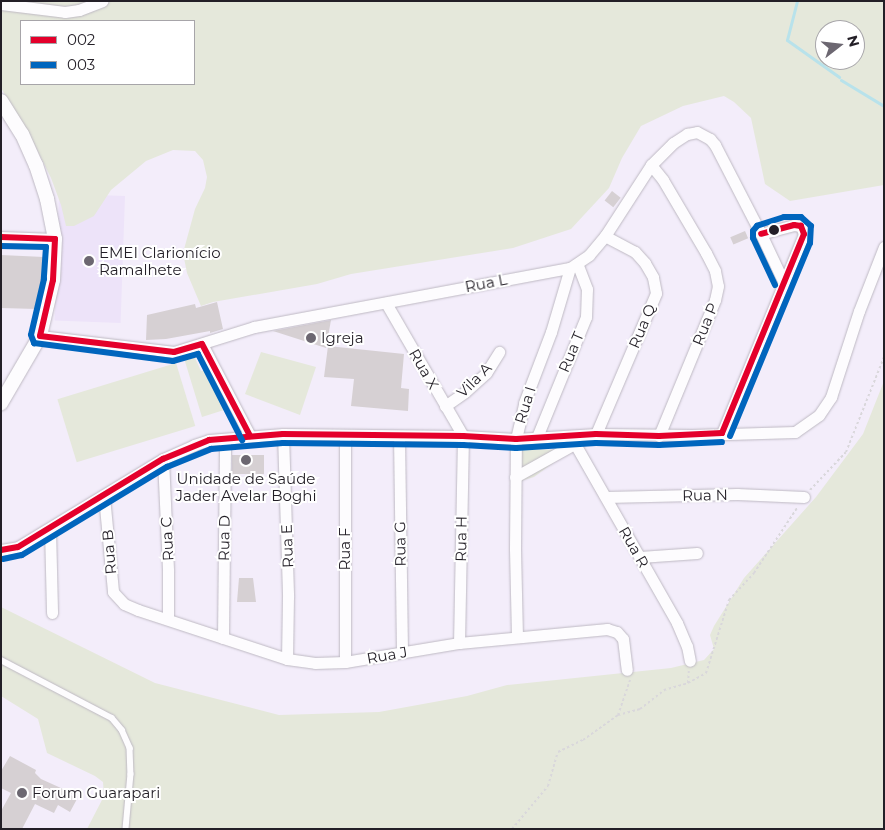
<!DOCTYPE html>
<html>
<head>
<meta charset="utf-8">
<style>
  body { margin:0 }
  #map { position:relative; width:885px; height:830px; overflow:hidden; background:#f3edfa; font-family:Montserrat,sans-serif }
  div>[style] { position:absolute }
  .built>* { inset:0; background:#ede3f9; transform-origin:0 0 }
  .green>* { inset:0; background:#e5e8db; transform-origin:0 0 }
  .stream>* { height:3px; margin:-1.5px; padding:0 1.5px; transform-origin:1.5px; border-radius:1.5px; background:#b8e2eb }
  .building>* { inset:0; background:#d6d0d3; transform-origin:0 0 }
  .path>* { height:2px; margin-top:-1px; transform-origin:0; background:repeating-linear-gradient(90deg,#d9d7db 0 2.5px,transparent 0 5px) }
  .roads { filter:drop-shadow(0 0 1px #beb9c3) drop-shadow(0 0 1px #beb9c3) }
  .service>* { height:5.5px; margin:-2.75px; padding:0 2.75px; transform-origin:2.75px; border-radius:2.75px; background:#fdfcfe }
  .minor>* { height:11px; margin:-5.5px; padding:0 5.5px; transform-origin:5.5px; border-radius:5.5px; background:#fdfcfe }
  .tertiary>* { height:14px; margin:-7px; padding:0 7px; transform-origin:7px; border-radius:7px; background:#fdfcfe }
  .bus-1>* { height:6px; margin:-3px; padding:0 3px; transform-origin:3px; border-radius:3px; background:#e4002b }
  .bus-2>* { height:6px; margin:-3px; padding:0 3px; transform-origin:3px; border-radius:3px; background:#0065bd }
  .dots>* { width:14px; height:14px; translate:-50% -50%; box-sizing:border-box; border:2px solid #fff; border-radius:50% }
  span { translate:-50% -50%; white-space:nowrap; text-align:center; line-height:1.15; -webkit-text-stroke:4px #fff; paint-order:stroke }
  .poi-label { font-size:15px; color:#231f27 }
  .left { translate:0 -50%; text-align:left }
  .street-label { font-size:15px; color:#231f27 }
  .frame { position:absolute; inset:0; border:2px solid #231f27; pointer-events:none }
  .legend { position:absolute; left:20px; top:20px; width:175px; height:65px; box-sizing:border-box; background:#fff; border:1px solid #a7a5a9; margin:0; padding:6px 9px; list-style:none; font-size:15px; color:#231f27 }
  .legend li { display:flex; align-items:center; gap:10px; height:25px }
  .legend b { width:25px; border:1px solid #a7a5a9 }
  .north { position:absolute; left:815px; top:20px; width:50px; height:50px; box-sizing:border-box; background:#fff; border:1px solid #a7a5a9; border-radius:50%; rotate:74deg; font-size:14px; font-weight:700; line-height:20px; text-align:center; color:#231f27 }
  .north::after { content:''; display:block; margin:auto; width:18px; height:22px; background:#6c6771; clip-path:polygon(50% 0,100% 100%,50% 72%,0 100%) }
</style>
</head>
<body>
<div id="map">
  <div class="built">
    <div style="left:125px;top:196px;width:127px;height:66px;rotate:92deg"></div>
  </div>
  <div class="green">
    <div style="clip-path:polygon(evenodd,1px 1px,884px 1px,884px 185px,790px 201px,765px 184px,751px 118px,734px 102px,724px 96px,683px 106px,641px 126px,622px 158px,609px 188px,571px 229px,513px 248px,351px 274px,317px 284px,213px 302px,201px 306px,187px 273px,183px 253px,195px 209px,205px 188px,207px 177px,203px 160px,195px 151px,173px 150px,146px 161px,111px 190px,94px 216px,74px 226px,66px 226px,61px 205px,51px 178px,30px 136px,1px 88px,1px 1px,21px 21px,194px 21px,194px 84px,21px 84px,21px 21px,1px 1px,825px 30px,855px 30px,855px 60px,825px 60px,825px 30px)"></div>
    <div style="clip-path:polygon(261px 352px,316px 367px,300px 415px,245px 394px)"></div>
    <div style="clip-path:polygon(183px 355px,195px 358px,201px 371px,210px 369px,224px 410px,202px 417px)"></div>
    <div style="left:176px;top:363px;width:66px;height:124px;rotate:73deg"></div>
    <div style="clip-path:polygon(884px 381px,884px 829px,87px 829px,104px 796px,103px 782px,95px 776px,47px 753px,38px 719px,1px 696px,1px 607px,155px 683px,279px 715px,379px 712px,467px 696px,507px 685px,671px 668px,704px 660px,714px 649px,710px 635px,714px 626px,744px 578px,816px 497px,863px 434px)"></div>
    <div style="clip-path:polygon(523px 449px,562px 450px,564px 455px,534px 477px,521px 481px,520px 454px)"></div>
  </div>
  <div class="stream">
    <div style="left:797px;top:1px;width:40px;rotate:104.4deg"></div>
    <div style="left:787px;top:40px;width:64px;rotate:35.4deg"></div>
    <div style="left:841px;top:80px;width:50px;rotate:31.2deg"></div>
  </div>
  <div class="building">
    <div style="left:612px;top:191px;width:11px;height:12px;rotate:38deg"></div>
    <div style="left:745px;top:231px;width:8px;height:16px;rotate:67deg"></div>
    <div style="clip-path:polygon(1px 255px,44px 257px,43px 283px,37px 309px,1px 308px)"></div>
    <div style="clip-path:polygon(217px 302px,223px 329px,210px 333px,210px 331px,166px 339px,146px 340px,147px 315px,195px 304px,196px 308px)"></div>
    <div style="clip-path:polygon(331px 320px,326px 348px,273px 331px)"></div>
    <div style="clip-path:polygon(328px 346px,404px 354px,401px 388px,409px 389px,408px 411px,351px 406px,354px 379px,324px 377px)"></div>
    <div style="left:232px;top:455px;width:32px;height:19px"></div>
    <div style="clip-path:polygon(239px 578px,253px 578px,256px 602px,237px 602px)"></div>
    <div style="clip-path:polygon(10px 756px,36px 770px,35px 773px,41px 779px,72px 793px,71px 795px,77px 799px,70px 812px,58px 805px,54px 813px,35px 804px,22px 829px,1px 829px,1px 811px,11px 793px,1px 788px,1px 771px)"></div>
  </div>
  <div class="path">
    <div style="left:810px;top:490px;width:52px;rotate:-46.5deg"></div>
    <div style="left:846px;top:452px;width:102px;rotate:-68.2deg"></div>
    <div style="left:688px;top:683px;width:13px;rotate:-86deg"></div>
    <div style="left:618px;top:715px;width:37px;rotate:-71deg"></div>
    <div style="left:512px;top:829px;width:56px;rotate:-50.1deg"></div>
    <div style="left:548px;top:786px;width:35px;rotate:-74deg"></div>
    <div style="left:558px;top:752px;width:28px;rotate:-26deg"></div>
    <div style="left:583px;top:740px;width:43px;rotate:-35.5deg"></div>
    <div style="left:618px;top:715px;width:23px;rotate:-15deg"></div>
    <div style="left:640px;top:709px;width:31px;rotate:-38deg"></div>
    <div style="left:664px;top:690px;width:25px;rotate:-16deg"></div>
    <div style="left:688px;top:683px;width:21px;rotate:-29deg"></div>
    <div style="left:706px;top:673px;width:77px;rotate:-72.5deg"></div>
    <div style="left:729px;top:600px;width:37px;rotate:-47deg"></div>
    <div style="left:754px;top:573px;width:78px;rotate:-56.5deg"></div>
  </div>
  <div class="roads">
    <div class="service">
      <div style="left:1px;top:660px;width:125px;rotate:27.6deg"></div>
      <div style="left:112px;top:718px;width:16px;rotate:50deg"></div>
      <div style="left:122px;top:730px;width:20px;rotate:66deg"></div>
      <div style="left:130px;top:748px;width:26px;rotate:88deg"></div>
      <div style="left:131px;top:774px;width:55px;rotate:95.2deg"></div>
    </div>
    <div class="minor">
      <div style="left:1px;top:4px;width:64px;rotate:7.1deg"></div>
      <div style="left:65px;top:12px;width:14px;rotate:-8deg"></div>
      <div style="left:79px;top:10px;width:25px;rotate:-21deg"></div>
      <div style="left:651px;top:165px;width:19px;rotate:51deg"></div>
      <div style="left:663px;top:180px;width:85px;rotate:59.5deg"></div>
      <div style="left:706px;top:253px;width:20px;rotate:63deg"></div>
      <div style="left:715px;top:271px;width:15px;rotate:79deg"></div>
      <div style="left:718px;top:286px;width:14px;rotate:102deg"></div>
      <div style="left:715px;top:300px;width:147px;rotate:112.4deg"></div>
      <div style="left:1px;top:237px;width:54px;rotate:2.1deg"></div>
      <div style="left:386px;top:303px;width:154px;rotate:59.9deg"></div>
      <div style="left:463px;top:436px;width:207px;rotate:91.1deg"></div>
      <div style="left:40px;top:336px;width:135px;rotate:6.8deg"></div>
      <div style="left:174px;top:352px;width:84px;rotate:-17.4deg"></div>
      <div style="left:254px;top:327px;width:321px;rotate:-10.6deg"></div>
      <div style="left:570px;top:268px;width:23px;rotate:-34deg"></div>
      <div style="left:589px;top:255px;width:25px;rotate:-50deg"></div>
      <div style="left:605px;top:236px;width:85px;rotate:-57.1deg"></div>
      <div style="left:651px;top:165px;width:31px;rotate:-45deg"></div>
      <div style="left:673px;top:143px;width:17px;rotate:-33deg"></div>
      <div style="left:687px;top:134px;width:10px;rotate:-11deg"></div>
      <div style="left:697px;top:132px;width:15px;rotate:28deg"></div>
      <div style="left:710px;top:139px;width:8px;rotate:50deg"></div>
      <div style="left:715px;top:145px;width:100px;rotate:62.7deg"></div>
      <div style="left:761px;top:234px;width:56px;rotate:64.8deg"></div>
      <div style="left:202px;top:344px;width:104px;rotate:62.4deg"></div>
      <div style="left:445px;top:406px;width:24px;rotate:-35deg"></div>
      <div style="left:465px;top:392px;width:28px;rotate:-42deg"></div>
      <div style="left:486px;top:373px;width:25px;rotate:-58deg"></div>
      <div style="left:722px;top:433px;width:215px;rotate:-67.6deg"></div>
      <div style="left:804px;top:234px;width:9px;rotate:-111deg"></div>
      <div style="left:801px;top:226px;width:7px;rotate:-172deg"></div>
      <div style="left:794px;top:225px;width:34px;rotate:165deg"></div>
      <div style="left:283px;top:434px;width:163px;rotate:88.2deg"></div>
      <div style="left:288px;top:597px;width:62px;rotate:90.9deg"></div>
      <div style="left:596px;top:434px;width:153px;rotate:-66.9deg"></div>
      <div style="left:656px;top:293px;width:16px;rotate:-101deg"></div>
      <div style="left:653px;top:277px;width:16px;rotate:-120deg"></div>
      <div style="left:645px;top:263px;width:15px;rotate:-132deg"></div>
      <div style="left:635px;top:252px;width:34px;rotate:-152deg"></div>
      <div style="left:399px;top:436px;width:216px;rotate:89.2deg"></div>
      <div style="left:537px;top:437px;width:130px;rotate:-67.8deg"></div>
      <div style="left:586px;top:317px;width:28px;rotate:-88deg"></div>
      <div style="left:587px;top:289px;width:26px;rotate:-111deg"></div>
      <div style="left:571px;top:437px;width:214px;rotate:60.3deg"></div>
      <div style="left:677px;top:623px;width:25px;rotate:67deg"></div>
      <div style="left:687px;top:646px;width:15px;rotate:79deg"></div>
      <div style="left:163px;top:459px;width:112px;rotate:87.4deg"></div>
      <div style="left:168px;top:571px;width:47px;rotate:90deg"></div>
      <div style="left:515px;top:477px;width:68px;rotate:-29.2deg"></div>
      <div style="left:104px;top:496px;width:96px;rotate:84.6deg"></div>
      <div style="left:113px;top:592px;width:16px;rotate:47deg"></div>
      <div style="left:124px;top:604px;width:15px;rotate:23deg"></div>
      <div style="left:138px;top:610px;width:157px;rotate:18.2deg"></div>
      <div style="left:287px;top:659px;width:28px;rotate:8deg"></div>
      <div style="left:315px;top:663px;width:30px;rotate:-2deg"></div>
      <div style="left:345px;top:662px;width:116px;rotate:-9.5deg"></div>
      <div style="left:459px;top:643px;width:149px;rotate:-5.4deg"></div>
      <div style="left:607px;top:629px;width:10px;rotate:17deg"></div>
      <div style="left:617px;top:632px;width:9px;rotate:49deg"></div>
      <div style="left:623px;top:639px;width:31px;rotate:83deg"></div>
      <div style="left:606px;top:497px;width:131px;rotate:-1.3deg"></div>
      <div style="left:737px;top:494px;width:67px;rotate:2.6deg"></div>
      <div style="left:50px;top:529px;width:84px;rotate:88.6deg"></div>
      <div style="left:1px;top:550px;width:17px;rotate:-10deg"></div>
      <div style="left:18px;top:547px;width:170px;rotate:-31.3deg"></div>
      <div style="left:163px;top:459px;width:34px;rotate:-24deg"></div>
      <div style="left:194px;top:445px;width:16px;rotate:-18deg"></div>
      <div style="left:209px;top:440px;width:74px;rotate:-4.6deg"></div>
      <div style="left:283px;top:434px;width:180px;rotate:0.6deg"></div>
      <div style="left:463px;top:436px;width:53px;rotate:3.2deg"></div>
      <div style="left:516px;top:439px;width:80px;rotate:-3.6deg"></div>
      <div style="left:596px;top:434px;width:96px;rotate:0.6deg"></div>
      <div style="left:692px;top:435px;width:103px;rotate:-1.7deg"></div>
      <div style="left:795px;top:432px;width:29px;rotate:-35deg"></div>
      <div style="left:819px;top:415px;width:22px;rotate:-56deg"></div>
      <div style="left:831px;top:397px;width:90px;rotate:-72deg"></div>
      <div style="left:859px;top:311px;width:69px;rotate:-68.7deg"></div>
      <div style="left:640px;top:557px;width:57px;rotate:-4deg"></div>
      <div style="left:517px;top:637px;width:89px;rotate:-91.3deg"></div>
      <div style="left:515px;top:548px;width:109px;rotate:-89.5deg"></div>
      <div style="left:516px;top:439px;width:37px;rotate:-77deg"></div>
      <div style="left:524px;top:403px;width:76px;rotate:-69.2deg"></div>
      <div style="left:551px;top:332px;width:67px;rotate:-73.5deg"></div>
      <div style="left:223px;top:638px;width:199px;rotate:-89.4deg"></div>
      <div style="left:345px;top:662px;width:227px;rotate:-90deg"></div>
    </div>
    <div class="tertiary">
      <div style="left:1px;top:101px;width:39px;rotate:58deg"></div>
      <div style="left:22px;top:134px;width:34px;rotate:66deg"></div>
      <div style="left:36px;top:165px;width:36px;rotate:72deg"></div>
      <div style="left:47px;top:199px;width:41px;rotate:78.7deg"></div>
      <div style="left:55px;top:239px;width:41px;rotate:92.8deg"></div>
      <div style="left:53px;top:280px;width:57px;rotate:103.1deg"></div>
      <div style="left:40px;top:336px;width:78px;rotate:120.2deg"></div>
    </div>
  </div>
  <div class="bus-1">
    <div style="left:1px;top:237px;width:54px;rotate:2.1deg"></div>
    <div style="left:55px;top:239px;width:41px;rotate:92.8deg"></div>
    <div style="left:53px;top:280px;width:57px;rotate:103.1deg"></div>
    <div style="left:40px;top:336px;width:135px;rotate:6.8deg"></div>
    <div style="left:174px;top:352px;width:29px;rotate:-16deg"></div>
    <div style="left:202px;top:344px;width:104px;rotate:62.4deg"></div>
    <div style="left:722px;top:433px;width:215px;rotate:-67.6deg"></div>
    <div style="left:804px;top:234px;width:9px;rotate:-111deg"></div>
    <div style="left:801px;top:226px;width:7px;rotate:-172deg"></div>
    <div style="left:794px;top:225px;width:34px;rotate:165deg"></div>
    <div style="left:1px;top:550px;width:17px;rotate:-10deg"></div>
    <div style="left:18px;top:547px;width:170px;rotate:-31.3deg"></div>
    <div style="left:163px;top:459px;width:50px;rotate:-22.4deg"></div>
    <div style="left:209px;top:440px;width:74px;rotate:-4.6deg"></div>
    <div style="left:283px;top:434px;width:180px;rotate:0.6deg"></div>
    <div style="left:463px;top:436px;width:53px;rotate:3.2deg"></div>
    <div style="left:516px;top:439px;width:80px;rotate:-3.6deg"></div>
    <div style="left:596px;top:434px;width:63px;rotate:1.8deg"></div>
    <div style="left:659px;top:436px;width:63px;rotate:-2.7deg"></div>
  </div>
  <div class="bus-2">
    <div style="left:1px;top:246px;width:45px;rotate:1.3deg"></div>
    <div style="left:46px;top:247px;width:32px;rotate:94deg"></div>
    <div style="left:44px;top:279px;width:57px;rotate:103.1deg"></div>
    <div style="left:31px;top:335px;width:9px;rotate:69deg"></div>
    <div style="left:34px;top:343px;width:140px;rotate:7.4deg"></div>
    <div style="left:173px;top:361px;width:26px;rotate:-16deg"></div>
    <div style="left:198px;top:354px;width:97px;rotate:62.9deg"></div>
    <div style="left:730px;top:436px;width:209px;rotate:-67.5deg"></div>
    <div style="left:810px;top:243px;width:17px;rotate:-87deg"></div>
    <div style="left:811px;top:226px;width:13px;rotate:-138deg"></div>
    <div style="left:801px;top:217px;width:17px;rotate:180deg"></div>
    <div style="left:784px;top:217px;width:28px;rotate:162deg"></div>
    <div style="left:757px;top:226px;width:6px;rotate:129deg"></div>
    <div style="left:753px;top:231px;width:7px;rotate:90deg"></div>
    <div style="left:753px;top:238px;width:52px;rotate:64.9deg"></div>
    <div style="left:3px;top:559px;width:19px;rotate:-12deg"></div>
    <div style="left:22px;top:555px;width:170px;rotate:-31.3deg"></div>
    <div style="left:167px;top:467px;width:48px;rotate:-22.2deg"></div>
    <div style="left:211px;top:449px;width:72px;rotate:-4.8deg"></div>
    <div style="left:283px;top:443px;width:180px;rotate:0.6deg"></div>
    <div style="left:463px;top:445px;width:53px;rotate:3.2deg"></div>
    <div style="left:516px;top:448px;width:80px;rotate:-3.6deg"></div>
    <div style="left:596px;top:443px;width:63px;rotate:1.8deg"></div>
    <div style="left:659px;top:445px;width:63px;rotate:-2.7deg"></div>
  </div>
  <div class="dots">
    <div style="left:774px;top:230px;background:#231f27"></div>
    <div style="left:89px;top:261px;background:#6c6771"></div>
    <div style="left:311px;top:338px;background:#6c6771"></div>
    <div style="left:246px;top:460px;background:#6c6771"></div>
    <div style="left:22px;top:793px;background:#6c6771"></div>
  </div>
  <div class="poi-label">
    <span class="left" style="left:99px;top:261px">EMEI Clarionício<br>Ramalhete</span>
    <span class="left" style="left:321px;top:338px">Igreja</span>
    <span style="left:246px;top:487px">Unidade de Saúde<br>Jader Avelar Boghi</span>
    <span class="left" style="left:32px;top:793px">Forum Guarapari</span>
  </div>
  <div class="street-label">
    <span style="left:486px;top:283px;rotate:-11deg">Rua L</span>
    <span style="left:705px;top:324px;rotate:-68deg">Rua P</span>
    <span style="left:642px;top:326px;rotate:-67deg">Rua Q</span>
    <span style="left:571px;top:352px;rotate:-67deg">Rua T</span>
    <span style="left:424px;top:369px;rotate:60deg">Rua X</span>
    <span style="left:474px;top:380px;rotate:-45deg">Vila A</span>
    <span style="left:525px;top:405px;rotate:-73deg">Rua I</span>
    <span style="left:705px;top:495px;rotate:-1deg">Rua N</span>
    <span style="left:224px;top:538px;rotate:-89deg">Rua D</span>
    <span style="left:167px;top:539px;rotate:-93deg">Rua C</span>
    <span style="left:461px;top:539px;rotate:-89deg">Rua H</span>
    <span style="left:400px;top:544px;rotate:-91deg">Rua G</span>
    <span style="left:287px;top:546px;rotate:-92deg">Rua E</span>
    <span style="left:634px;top:547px;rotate:60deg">Rua R</span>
    <span style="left:345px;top:549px;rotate:-90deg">Rua F</span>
    <span style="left:109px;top:552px;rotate:-95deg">Rua B</span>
    <span style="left:387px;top:655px;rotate:-10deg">Rua J</span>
  </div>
  <div class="frame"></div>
  <ul class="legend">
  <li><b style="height:6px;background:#e4002b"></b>002</li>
  <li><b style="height:6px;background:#0065bd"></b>003</li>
  </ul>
  <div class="north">N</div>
</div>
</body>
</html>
